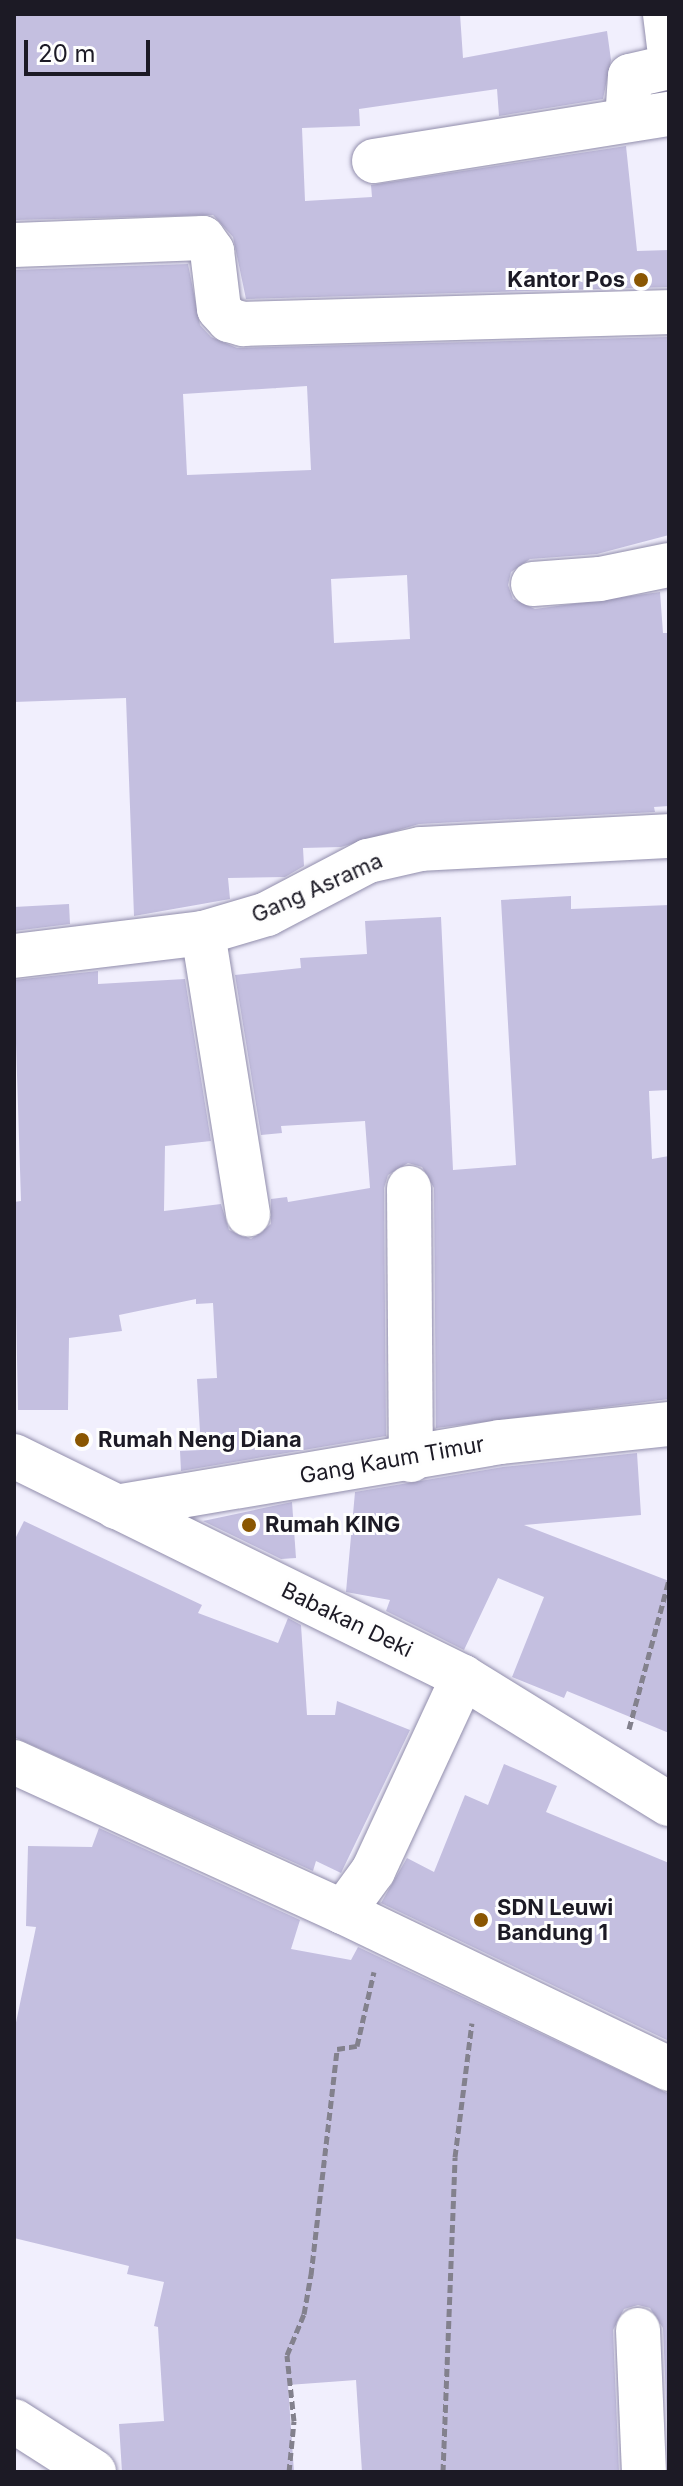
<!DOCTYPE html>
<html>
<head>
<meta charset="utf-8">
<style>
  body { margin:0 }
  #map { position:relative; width:683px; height:2486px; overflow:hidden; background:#f1effd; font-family:Inter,sans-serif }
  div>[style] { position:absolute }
  .building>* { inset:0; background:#c4bfe0 }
  .path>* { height:5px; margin-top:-2.5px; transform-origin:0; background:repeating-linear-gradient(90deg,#83818d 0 8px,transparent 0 12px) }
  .roads { filter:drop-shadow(0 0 2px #918dab) drop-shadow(0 0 2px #918dab) }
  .minor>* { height:44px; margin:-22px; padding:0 22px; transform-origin:22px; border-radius:22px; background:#fff }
  .major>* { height:44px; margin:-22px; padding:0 22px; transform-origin:22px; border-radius:22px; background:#fff }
  .dots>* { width:22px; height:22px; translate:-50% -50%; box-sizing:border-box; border:4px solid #fefefe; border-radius:50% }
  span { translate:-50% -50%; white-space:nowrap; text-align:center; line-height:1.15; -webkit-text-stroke:6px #fefefe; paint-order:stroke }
  .poi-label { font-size:22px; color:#1c1a25; font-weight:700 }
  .right { translate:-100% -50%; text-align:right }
  .left { translate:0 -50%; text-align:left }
  .street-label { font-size:22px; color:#1c1a25 }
  .frame { position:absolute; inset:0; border:16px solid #1c1a25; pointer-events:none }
  .scale { position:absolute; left:24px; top:40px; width:126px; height:36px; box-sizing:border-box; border:4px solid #1c1a25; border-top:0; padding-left:10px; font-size:24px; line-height:28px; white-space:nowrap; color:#1c1a25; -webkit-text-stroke:6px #fefefe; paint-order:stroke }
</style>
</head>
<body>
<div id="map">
  <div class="building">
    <div style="clip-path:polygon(16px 14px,460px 14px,463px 58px,607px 31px,611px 60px,603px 99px,499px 116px,497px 89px,359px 109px,360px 126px,302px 128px,305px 201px,372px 197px,371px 185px,626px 146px,637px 251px,669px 250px,669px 287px,246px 299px,233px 237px,213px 215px,14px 220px)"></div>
    <div style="clip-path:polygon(evenodd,188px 264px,200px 325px,211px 337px,237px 348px,669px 337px,669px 535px,597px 554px,530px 559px,511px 572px,508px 585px,513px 599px,535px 609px,660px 592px,663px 633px,669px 633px,669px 806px,654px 807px,655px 812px,419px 824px,341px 847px,303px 848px,304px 866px,285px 877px,228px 878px,230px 899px,134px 916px,126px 698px,14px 702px,14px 270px,188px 264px,307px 386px,311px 470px,187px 475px,183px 394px,307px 386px,188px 264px,407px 575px,410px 639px,334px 643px,331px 579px,407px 575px)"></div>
    <div style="clip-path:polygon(571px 896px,571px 909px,669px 905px,669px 1090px,649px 1091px,652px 1159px,669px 1156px,669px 1399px,436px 1428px,434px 1188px,422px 1167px,408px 1163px,388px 1175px,384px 1188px,386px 1436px,181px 1471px,180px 1451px,201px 1450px,197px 1379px,217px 1378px,213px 1303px,196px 1304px,196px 1299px,119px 1315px,122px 1331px,69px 1338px,68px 1410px,18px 1410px,14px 1202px,21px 1201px,14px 980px,98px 971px,98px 984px,185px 979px,211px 1141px,165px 1146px,164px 1211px,221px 1204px,229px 1230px,251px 1239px,271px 1224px,271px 1199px,287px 1197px,288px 1202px,370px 1188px,365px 1121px,281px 1126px,282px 1133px,261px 1135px,235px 975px,301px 968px,300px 958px,367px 954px,365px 921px,441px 917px,453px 1170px,516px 1165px,501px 900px)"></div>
    <div style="clip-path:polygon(69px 904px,70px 924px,14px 931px,14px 907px)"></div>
    <div style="clip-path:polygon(637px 1453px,641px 1515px,524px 1525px,669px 1581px,669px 1733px,567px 1691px,564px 1698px,512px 1677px,544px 1597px,498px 1578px,464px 1650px,386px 1611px,390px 1600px,346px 1592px,355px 1492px,503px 1467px)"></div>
    <div style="clip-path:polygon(292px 1502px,296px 1558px,281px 1559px,203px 1521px)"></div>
    <div style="clip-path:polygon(24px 1521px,202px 1605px,198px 1613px,278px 1643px,288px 1618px,301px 1625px,307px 1715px,335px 1715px,337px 1701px,410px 1730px,341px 1873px,316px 1861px,313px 1871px,14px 1737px,14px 1541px)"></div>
    <div style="clip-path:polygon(504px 1764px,557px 1786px,546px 1812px,669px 1863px,669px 2041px,381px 1903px,407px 1858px,434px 1872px,465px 1795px,488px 1805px)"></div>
    <div style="clip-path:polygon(99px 1828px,300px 1920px,291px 1949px,351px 1960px,358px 1947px,669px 2094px,669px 2467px,663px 2328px,650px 2308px,638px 2305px,624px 2309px,613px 2330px,619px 2472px,362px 2472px,356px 2380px,288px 2385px,294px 2472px,122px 2472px,119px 2424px,164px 2421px,158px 2327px,154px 2326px,164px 2282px,127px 2274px,129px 2266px,14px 2238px,14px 2032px,36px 1927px,26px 1926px,28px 1846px,92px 1847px)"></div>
  </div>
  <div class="path">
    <div style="left:629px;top:1729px;width:154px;rotate:-75deg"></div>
    <div style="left:289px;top:2472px;width:51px;rotate:-84.4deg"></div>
    <div style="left:294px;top:2421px;width:66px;rotate:-96.1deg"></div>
    <div style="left:287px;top:2355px;width:44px;rotate:-67.5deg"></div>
    <div style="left:304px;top:2314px;width:40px;rotate:-80deg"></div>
    <div style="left:311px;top:2275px;width:227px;rotate:-83.4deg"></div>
    <div style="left:337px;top:2049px;width:20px;rotate:-9deg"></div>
    <div style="left:357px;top:2046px;width:76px;rotate:-77.1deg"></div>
    <div style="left:443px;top:2472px;width:315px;rotate:-87.8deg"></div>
    <div style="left:455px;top:2157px;width:135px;rotate:-82.8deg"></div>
  </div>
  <div class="roads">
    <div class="minor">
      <div style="left:627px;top:120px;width:44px;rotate:-86.1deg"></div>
      <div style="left:630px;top:76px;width:40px;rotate:-13deg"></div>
      <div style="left:374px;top:161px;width:299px;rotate:-9.1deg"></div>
      <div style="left:14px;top:245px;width:189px;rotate:-2.1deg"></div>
      <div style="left:203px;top:238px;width:16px;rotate:55deg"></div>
      <div style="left:212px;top:251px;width:58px;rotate:83.1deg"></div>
      <div style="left:219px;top:309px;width:15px;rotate:48deg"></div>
      <div style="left:229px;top:320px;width:15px;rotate:16deg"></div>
      <div style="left:243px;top:324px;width:426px;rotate:-1.6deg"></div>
      <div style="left:533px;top:584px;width:67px;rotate:-4.3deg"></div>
      <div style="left:600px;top:579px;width:70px;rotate:-11.5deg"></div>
      <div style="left:203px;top:933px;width:285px;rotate:80.9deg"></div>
      <div style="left:14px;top:956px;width:190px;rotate:-6.9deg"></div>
      <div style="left:203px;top:933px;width:67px;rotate:-16.5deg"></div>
      <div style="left:267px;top:914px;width:114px;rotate:-27.7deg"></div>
      <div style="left:368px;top:861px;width:54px;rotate:-12.8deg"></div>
      <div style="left:421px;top:849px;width:248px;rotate:-3deg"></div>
      <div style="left:409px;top:1188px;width:272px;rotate:89.6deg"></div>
      <div style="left:14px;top:1456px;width:500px;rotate:26.21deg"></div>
      <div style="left:463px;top:1677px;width:242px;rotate:31.7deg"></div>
      <div style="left:116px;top:1507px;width:389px;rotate:-9.6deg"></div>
      <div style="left:500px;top:1442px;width:170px;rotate:-6.1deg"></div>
      <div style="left:14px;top:1762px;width:362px;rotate:24.5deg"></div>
      <div style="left:343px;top:1912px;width:51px;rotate:-53.8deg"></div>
      <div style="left:373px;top:1871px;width:214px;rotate:-65.1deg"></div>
      <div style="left:343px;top:1912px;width:362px;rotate:25.7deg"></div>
      <div style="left:638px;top:2330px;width:142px;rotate:87.6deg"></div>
      <div style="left:14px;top:2421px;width:95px;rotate:32.5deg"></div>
    </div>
    <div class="major">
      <div style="left:665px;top:14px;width:32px;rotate:83deg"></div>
    </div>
  </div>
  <div class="dots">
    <div style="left:641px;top:280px;background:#8a5601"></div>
    <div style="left:82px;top:1440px;background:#8a5601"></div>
    <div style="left:249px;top:1525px;background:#8a5601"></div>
    <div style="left:481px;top:1920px;background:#8a5601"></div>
  </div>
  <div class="poi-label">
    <span class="right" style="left:625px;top:280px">Kantor Pos</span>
    <span class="left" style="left:98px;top:1440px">Rumah Neng Diana</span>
    <span class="left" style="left:265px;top:1525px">Rumah KING</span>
    <span class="left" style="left:497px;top:1920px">SDN Leuwi<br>Bandung 1</span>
  </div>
  <div class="street-label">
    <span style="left:317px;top:888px;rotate:-24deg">Gang Asrama</span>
    <span style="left:392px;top:1460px;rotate:-10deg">Gang Kaum Timur</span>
    <span style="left:347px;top:1620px;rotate:26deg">Babakan Deki</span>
  </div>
  <div class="frame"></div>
  <div class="scale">20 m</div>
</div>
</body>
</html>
